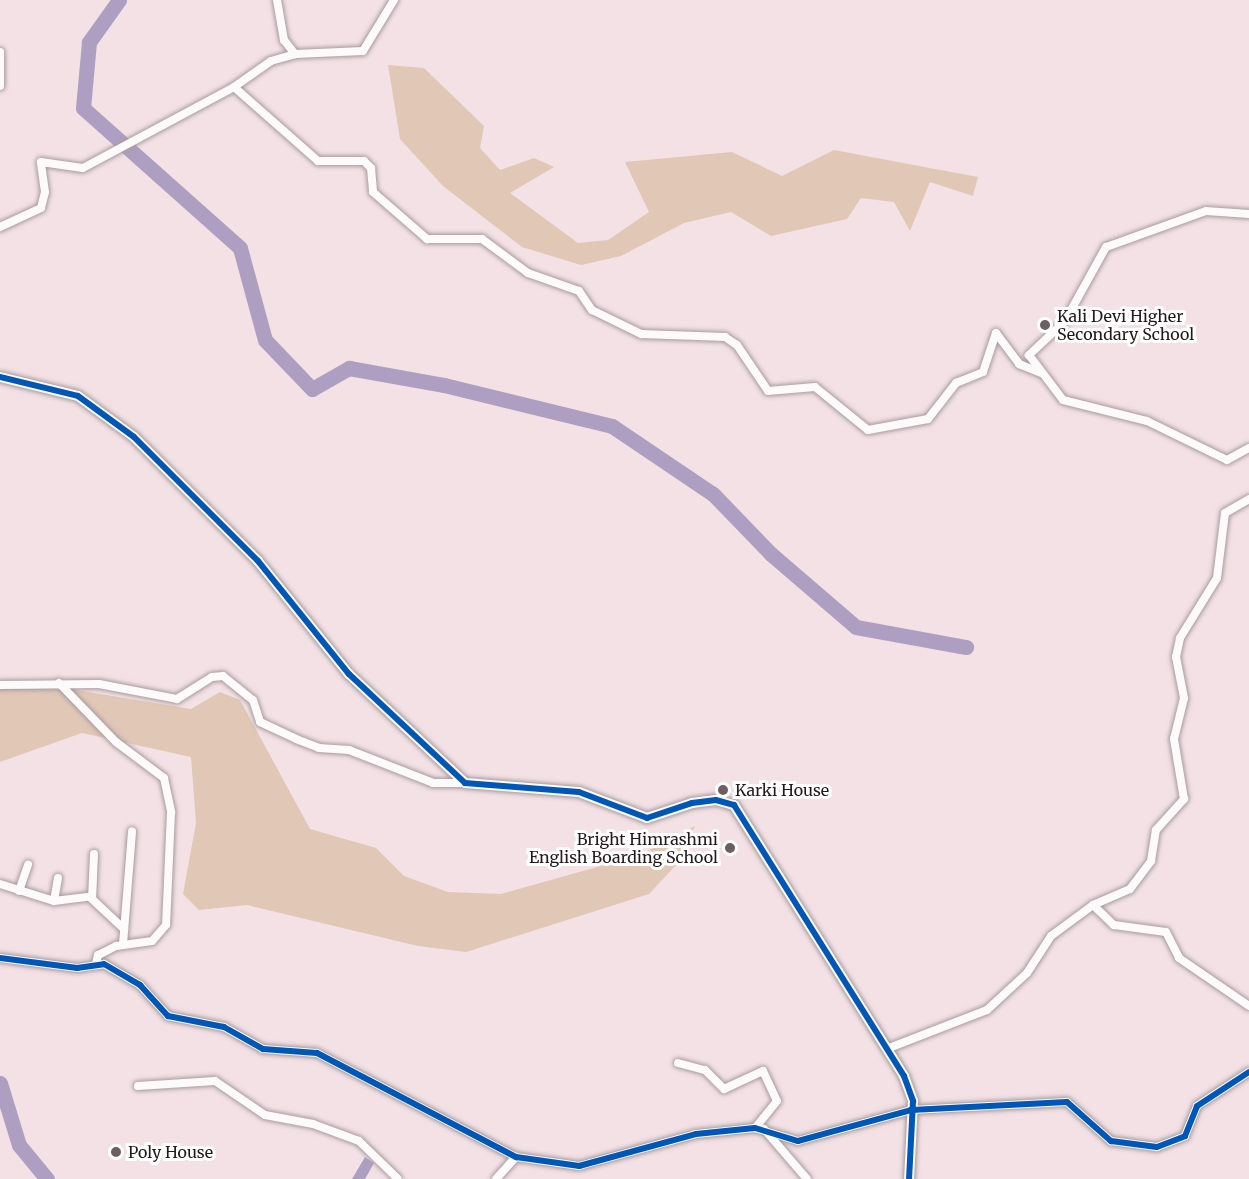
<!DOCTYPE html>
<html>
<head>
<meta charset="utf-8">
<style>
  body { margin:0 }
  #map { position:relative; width:1249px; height:1179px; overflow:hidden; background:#f3e1e5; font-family:Merriweather,serif }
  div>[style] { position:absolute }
  .green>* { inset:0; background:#e1c7b6 }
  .water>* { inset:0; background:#ae9fc2 }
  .river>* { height:15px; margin:-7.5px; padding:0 7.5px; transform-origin:7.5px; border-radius:7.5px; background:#ae9fc2 }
  .roads { filter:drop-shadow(0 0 2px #a89b9e) drop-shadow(0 0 2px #a89b9e) }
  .minor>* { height:8px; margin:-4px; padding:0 4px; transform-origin:4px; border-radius:4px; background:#fdfafb }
  .tertiary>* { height:10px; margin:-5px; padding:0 5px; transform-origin:5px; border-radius:5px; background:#fdfafb }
  .cycleway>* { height:6px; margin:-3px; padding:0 3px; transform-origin:3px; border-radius:3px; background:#0057b8 }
  .dots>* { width:16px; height:16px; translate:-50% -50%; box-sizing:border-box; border:3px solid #fff; border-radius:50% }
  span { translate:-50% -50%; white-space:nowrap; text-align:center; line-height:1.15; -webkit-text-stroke:6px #fff; paint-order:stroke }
  .poi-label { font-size:16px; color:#23181b }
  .left { translate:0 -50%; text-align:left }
  .right { translate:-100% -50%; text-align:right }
</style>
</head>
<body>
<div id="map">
  <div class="green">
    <div style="clip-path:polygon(388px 65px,424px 68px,484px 126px,480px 148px,500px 170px,534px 158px,554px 167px,510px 193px,578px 243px,608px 240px,649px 212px,625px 162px,732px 152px,782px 176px,834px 150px,978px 177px,973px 196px,930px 182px,910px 231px,894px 202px,861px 198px,847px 219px,771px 236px,731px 212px,684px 223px,621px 256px,581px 265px,522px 247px,443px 186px,400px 139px)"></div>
    <div style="clip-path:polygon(39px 684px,191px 709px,220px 692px,240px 700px,310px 829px,376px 848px,404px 876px,448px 892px,501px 894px,640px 855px,695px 826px,677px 864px,649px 894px,466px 952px,418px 946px,247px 905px,199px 910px,183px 894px,196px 823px,191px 757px,82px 733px,0 762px,0 687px)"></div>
  </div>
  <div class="water">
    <div style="clip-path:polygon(365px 1157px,374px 1163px,365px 1179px,352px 1179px)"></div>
  </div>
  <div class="river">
    <div style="left:119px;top:0;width:52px;rotate:125.5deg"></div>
    <div style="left:89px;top:42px;width:66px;rotate:95.2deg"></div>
    <div style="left:83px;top:108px;width:210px;rotate:41.7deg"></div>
    <div style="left:240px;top:248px;width:95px;rotate:74.8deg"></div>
    <div style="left:265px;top:340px;width:68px;rotate:46.2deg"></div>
    <div style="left:312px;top:389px;width:43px;rotate:-29.6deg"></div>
    <div style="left:349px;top:368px;width:97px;rotate:10.1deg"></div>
    <div style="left:444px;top:385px;width:173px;rotate:13.7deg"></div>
    <div style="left:612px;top:426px;width:122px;rotate:34deg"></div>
    <div style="left:713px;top:494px;width:83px;rotate:46deg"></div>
    <div style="left:771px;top:554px;width:112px;rotate:40.7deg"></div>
    <div style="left:856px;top:627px;width:112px;rotate:10.3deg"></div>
    <div style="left:0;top:1083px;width:65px;rotate:73deg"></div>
    <div style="left:19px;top:1145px;width:44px;rotate:50.5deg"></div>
  </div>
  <div class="roads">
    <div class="minor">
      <div style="left:277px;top:0;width:41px;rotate:80.1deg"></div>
      <div style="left:284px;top:40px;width:18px;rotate:52deg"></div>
      <div style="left:0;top:52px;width:34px;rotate:90deg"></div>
      <div style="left:234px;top:87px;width:45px;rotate:-35.1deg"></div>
      <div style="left:271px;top:61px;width:25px;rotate:-16deg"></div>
      <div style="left:295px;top:54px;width:68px;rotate:-2.5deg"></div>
      <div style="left:363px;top:51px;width:60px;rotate:-58.7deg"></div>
      <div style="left:1249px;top:214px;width:43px;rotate:-176deg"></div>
      <div style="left:1206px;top:211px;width:106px;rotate:160.2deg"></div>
      <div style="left:1106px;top:247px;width:85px;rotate:119deg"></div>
      <div style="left:1065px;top:321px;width:50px;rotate:136.6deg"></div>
      <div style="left:1029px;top:355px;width:56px;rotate:52.9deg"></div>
      <div style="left:1063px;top:400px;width:87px;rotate:14deg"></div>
      <div style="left:1147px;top:421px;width:89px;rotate:26deg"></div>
      <div style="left:1227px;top:460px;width:25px;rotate:-29deg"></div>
      <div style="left:0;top:227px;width:45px;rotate:-24.9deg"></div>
      <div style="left:41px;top:208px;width:16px;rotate:-76deg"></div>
      <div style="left:45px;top:192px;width:30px;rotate:-98deg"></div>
      <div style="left:41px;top:162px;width:42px;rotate:8.1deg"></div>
      <div style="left:83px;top:168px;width:171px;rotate:-28.2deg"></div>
      <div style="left:234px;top:87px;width:112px;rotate:41.4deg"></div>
      <div style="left:318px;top:161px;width:46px"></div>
      <div style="left:364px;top:161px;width:10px;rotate:45deg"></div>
      <div style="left:371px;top:168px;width:24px;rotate:85deg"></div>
      <div style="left:373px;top:192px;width:72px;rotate:41deg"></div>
      <div style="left:427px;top:239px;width:55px"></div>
      <div style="left:482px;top:239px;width:57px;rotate:36.5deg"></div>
      <div style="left:528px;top:273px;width:54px;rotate:19.4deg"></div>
      <div style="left:579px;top:291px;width:23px;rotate:56deg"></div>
      <div style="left:592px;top:310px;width:55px;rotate:26.1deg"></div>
      <div style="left:641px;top:334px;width:84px;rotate:2deg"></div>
      <div style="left:725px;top:337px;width:14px;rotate:34deg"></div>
      <div style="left:737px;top:345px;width:55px;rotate:56deg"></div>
      <div style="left:768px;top:391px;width:47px;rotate:-4.9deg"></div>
      <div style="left:815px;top:387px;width:68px;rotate:39.1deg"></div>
      <div style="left:868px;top:430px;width:61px;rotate:-10.4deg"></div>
      <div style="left:928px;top:419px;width:46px;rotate:-52.1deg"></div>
      <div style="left:956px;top:383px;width:29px;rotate:-22deg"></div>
      <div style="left:983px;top:372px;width:41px;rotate:-71.6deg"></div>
      <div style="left:996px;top:333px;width:39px;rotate:53deg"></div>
      <div style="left:1019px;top:364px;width:24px;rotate:22deg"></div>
      <div style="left:59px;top:683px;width:82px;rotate:46deg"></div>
      <div style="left:116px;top:742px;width:60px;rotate:36.9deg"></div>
      <div style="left:164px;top:778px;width:35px;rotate:78deg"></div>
      <div style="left:171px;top:812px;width:113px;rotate:92.5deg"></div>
      <div style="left:166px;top:925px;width:21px;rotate:131deg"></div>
      <div style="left:152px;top:941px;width:36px;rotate:172deg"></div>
      <div style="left:116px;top:946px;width:20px;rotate:153deg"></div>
      <div style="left:98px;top:955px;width:9px;rotate:103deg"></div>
      <div style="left:0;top:685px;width:99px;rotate:-0.6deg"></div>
      <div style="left:99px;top:684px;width:79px;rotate:10.9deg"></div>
      <div style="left:177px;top:699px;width:41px;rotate:-32.2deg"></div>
      <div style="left:212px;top:677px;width:11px;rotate:-5deg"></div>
      <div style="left:223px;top:676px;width:38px;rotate:39deg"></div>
      <div style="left:253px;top:700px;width:23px;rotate:72deg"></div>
      <div style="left:260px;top:722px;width:40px;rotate:25deg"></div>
      <div style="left:296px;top:739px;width:25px;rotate:21deg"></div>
      <div style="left:319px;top:748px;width:30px;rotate:4deg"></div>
      <div style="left:349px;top:750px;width:90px;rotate:21.4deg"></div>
      <div style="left:433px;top:783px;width:32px"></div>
      <div style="left:94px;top:854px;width:45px;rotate:92.5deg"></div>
      <div style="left:92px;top:899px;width:44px;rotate:43.2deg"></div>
      <div style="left:58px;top:878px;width:23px;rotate:100deg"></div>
      <div style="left:54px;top:901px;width:38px;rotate:-7deg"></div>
      <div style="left:0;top:884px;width:57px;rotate:17.5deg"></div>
      <div style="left:19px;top:891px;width:28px;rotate:-71deg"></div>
      <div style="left:1093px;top:905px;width:29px;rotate:44deg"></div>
      <div style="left:1114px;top:925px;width:52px;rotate:7.7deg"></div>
      <div style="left:1166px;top:932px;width:29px;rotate:63deg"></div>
      <div style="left:1179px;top:958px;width:85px;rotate:34.4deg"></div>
      <div style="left:123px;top:944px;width:113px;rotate:-85.4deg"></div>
      <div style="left:0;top:958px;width:78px;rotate:7.4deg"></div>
      <div style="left:77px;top:968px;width:27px;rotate:-8deg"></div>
      <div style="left:104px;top:964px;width:42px;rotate:30.3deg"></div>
      <div style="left:140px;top:985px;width:42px;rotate:47.9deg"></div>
      <div style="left:168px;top:1016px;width:57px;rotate:11.1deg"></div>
      <div style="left:224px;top:1027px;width:45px;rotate:29.4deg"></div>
      <div style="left:263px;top:1049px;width:54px;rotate:4.2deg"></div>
      <div style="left:317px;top:1053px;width:225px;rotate:27.6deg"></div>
      <div style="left:516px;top:1157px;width:64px;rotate:8.1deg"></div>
      <div style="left:579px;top:1166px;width:121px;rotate:-15.3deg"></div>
      <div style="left:696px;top:1134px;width:59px;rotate:-5.8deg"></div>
      <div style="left:755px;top:1128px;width:45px;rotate:16.8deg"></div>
      <div style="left:798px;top:1141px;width:117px;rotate:-15.3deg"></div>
      <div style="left:911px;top:1110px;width:156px;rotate:-2.9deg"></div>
      <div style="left:1067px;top:1102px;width:59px;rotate:41.6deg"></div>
      <div style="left:1111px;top:1141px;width:46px;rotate:7.4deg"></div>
      <div style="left:1157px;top:1147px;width:30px;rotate:-21deg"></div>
      <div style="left:1185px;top:1136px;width:32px;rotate:-68deg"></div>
      <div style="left:1197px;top:1106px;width:62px;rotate:-33.2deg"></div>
      <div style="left:889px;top:1048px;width:105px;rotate:-21.2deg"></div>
      <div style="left:987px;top:1010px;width:54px;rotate:-42.8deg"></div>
      <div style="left:1027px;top:973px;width:44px;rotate:-57deg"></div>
      <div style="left:1051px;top:936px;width:52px;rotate:-36.4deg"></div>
      <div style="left:1093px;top:905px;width:40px;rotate:-23.4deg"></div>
      <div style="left:1130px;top:889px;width:35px;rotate:-53deg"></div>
      <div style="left:1151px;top:861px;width:31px;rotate:-81deg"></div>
      <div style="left:1156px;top:830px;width:42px;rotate:-47.9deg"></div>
      <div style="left:1184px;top:799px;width:61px;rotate:-99.5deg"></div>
      <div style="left:1174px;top:739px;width:42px;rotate:-76.3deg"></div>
      <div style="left:1184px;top:698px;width:42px;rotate:-101deg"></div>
      <div style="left:1176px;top:657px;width:19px;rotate:-78deg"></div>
      <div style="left:1180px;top:638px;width:70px;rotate:-58.3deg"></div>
      <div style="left:1217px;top:578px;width:65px;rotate:-83deg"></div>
      <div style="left:1225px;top:513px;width:28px;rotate:-30deg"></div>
      <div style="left:678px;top:1063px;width:28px;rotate:15deg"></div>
      <div style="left:705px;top:1070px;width:27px;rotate:45deg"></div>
      <div style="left:724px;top:1089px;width:43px;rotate:-24.8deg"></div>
      <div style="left:763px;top:1071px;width:33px;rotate:65deg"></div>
      <div style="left:777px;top:1101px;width:35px;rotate:129deg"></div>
      <div style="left:138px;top:1086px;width:77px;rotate:-3.7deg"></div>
      <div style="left:215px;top:1081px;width:60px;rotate:34.2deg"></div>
      <div style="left:265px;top:1115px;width:49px;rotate:10.6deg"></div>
      <div style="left:313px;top:1124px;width:49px;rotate:20.3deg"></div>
      <div style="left:359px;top:1141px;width:54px;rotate:44.3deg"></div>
      <div style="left:764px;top:1129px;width:66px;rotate:49.3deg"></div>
      <div style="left:496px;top:1179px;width:30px;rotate:-48deg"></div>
    </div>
    <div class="tertiary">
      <div style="left:0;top:377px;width:80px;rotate:13.7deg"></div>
      <div style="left:78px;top:396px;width:69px;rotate:36.2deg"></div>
      <div style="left:134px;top:437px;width:175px;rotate:45deg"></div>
      <div style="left:258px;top:561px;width:145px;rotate:51.2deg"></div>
      <div style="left:349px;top:674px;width:159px;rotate:43.2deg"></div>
      <div style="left:465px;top:783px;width:114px;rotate:4.5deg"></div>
      <div style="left:579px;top:792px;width:73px;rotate:20.9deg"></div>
      <div style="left:647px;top:818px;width:47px;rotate:-18.4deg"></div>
      <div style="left:692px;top:803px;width:24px;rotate:-7deg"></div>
      <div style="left:716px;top:800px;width:19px;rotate:16deg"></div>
      <div style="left:734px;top:805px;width:320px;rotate:57.9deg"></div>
      <div style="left:904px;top:1076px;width:27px;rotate:70deg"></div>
      <div style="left:913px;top:1101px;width:78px;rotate:92.9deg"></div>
    </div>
  </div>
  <div class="cycleway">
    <div style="left:0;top:377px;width:80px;rotate:13.7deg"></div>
    <div style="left:78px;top:396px;width:69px;rotate:36.2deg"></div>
    <div style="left:134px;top:437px;width:175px;rotate:45deg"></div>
    <div style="left:258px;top:561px;width:145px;rotate:51.2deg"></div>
    <div style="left:349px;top:674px;width:159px;rotate:43.2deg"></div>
    <div style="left:465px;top:783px;width:114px;rotate:4.5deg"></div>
    <div style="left:579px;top:792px;width:73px;rotate:20.9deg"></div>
    <div style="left:647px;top:818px;width:47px;rotate:-18.4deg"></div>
    <div style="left:692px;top:803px;width:24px;rotate:-7deg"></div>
    <div style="left:716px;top:800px;width:19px;rotate:16deg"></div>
    <div style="left:734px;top:805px;width:320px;rotate:57.9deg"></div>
    <div style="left:904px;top:1076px;width:27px;rotate:70deg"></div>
    <div style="left:913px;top:1101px;width:78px;rotate:92.9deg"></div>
    <div style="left:0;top:958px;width:78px;rotate:7.4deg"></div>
    <div style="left:77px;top:968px;width:27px;rotate:-8deg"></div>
    <div style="left:104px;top:964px;width:42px;rotate:30.3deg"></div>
    <div style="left:140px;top:985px;width:42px;rotate:47.9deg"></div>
    <div style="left:168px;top:1016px;width:57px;rotate:11.1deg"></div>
    <div style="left:224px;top:1027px;width:45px;rotate:29.4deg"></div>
    <div style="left:263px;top:1049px;width:54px;rotate:4.2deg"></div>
    <div style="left:317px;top:1053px;width:225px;rotate:27.6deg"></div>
    <div style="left:516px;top:1157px;width:64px;rotate:8.1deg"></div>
    <div style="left:579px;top:1166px;width:121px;rotate:-15.3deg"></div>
    <div style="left:696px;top:1134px;width:59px;rotate:-5.8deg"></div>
    <div style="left:755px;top:1128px;width:45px;rotate:16.8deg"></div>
    <div style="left:798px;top:1141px;width:117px;rotate:-15.3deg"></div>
    <div style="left:911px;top:1110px;width:156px;rotate:-2.9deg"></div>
    <div style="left:1067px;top:1102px;width:59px;rotate:41.6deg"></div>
    <div style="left:1111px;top:1141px;width:46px;rotate:7.4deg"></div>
    <div style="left:1157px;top:1147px;width:30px;rotate:-21deg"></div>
    <div style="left:1185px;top:1136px;width:32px;rotate:-68deg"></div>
    <div style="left:1197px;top:1106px;width:62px;rotate:-33.2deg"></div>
  </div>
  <div class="dots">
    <div style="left:1045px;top:325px;background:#6c5e62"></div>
    <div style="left:723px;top:790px;background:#6c5e62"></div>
    <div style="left:730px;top:848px;background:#6c5e62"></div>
    <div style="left:116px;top:1152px;background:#6c5e62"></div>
  </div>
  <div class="poi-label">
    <span class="left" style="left:1057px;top:325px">Kali Devi Higher<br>Secondary School</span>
    <span class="left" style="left:735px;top:790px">Karki House</span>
    <span class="right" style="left:718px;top:848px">Bright Himrashmi<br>English Boarding School</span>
    <span class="left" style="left:128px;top:1152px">Poly House</span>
  </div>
</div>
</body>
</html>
